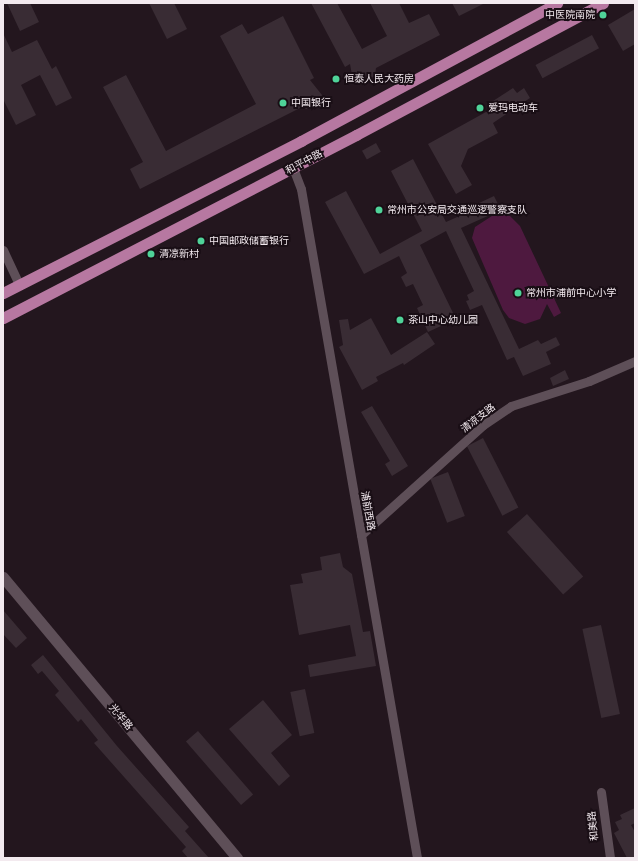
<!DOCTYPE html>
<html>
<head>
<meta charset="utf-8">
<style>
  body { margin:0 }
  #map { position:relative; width:638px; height:861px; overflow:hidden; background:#23161e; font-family:"DejaVu Sans","Noto Sans SC",sans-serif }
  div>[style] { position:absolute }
  .green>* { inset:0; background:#4e193f }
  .building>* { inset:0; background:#392c34; transform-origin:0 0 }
  .minor>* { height:9px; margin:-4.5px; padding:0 4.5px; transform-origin:4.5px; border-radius:4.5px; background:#5e4f58 }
  .secondary>* { height:11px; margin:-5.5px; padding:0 5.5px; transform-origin:5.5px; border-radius:5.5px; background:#5e4f58 }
  .primary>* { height:11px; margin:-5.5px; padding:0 5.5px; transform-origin:5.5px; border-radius:5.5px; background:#b778a1 }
  .dots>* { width:11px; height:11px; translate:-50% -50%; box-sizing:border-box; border:2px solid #190e15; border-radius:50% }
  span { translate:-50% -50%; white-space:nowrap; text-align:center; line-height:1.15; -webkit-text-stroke:4px #190e15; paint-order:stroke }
  .poi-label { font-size:10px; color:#f3eaef }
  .right { translate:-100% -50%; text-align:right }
  .left { translate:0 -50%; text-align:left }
  .street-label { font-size:10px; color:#f3eaef }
  .frame { position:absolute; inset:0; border:4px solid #f3eaef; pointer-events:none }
</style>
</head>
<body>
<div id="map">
  <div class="green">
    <div style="clip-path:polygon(495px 214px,510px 216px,520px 226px,561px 313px,554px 317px,547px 304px,540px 319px,525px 324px,509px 318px,503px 310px,472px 238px,475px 227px)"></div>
  </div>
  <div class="building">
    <div style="clip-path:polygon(7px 3px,30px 3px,39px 22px,20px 31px)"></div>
    <div style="clip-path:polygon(149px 3px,174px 3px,187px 29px,167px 39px)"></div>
    <div style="clip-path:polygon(311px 3px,337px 3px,362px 49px,387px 36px,370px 3px,399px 3px,409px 23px,429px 14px,440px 35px,376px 68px,375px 75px,367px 82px,360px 82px,352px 75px,350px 64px,345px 67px)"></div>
    <div style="clip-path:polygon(452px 3px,485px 3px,459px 16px)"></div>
    <div style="clip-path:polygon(635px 9px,635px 44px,623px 51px,608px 25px)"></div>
    <div style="clip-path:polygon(283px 16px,314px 78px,310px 80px,322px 95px,318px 105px,307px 109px,302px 107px,140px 189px,130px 169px,143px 162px,103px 87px,126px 75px,166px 151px,256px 104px,220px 36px,242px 24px,248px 34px)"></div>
    <div style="clip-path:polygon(3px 33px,12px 52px,37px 40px,52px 69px,56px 66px,72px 98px,56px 106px,40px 75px,21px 85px,36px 115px,16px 125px,3px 99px)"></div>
    <div style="left:592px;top:35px;width:15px;height:64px;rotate:62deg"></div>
    <div style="clip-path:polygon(513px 88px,517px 93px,524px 88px,530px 98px,493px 123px,498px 133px,468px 149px,461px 166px,472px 185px,456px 194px,428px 144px,486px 112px,496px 106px,493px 101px)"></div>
    <div style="left:376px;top:143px;width:10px;height:16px;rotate:61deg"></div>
    <div style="clip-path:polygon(413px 159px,446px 222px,464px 214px,462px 211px,494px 196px,501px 210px,461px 228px,519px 349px,538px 340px,541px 344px,556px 337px,560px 345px,546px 352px,551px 364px,523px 376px,514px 357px,507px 360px,482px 305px,470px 310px,466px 301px,469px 300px,467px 295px,474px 291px,446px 231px,420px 245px,456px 319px,428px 332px,417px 308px,423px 305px,413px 284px,406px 287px,401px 277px,407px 273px,399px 256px,364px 274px,325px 202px,346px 191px,380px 254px,422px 231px,391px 171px)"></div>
    <div style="clip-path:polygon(371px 318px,391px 355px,427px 332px,435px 344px,404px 365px,403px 363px,376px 377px,378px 381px,362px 390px,339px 347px,343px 345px,339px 320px,348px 319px,350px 330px)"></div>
    <div style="clip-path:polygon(565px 370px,569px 379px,553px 386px,550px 378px)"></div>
    <div style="clip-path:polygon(372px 406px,408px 466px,392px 476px,385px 464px,390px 461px,361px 412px)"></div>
    <div style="left:483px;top:438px;width:78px;height:18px;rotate:63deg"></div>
    <div style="left:448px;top:472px;width:47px;height:19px;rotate:69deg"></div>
    <div style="left:527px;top:514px;width:84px;height:27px;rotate:48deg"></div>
    <div style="clip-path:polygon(340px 553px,343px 567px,352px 574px,363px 632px,370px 631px,376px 666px,310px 677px,308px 665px,356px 656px,350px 625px,299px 635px,290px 585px,303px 583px,301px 574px,322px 570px,320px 557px)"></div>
    <div style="clip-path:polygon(3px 610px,27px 638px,16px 648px,3px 634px)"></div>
    <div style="left:601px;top:625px;width:91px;height:19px;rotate:78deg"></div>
    <div style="clip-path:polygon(43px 655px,117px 746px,189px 827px,185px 831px,209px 858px,188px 858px,182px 851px,186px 847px,94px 743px,98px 740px,81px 719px,78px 722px,55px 695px,59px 691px,42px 671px,38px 674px,31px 665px)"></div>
    <div style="left:305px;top:689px;width:45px;height:15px;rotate:78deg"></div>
    <div style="clip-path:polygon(263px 700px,292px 735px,271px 753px,290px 776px,279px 786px,229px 729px)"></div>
    <div style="left:198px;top:731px;width:84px;height:16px;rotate:49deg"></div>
    <div style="clip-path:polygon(635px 808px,635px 823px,631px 825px,635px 832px,635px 858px,627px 858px,614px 833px,619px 830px,615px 822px,622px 819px,620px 815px)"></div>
  </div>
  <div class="minor">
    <div style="left:293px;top:168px;width:22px;rotate:69deg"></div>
    <div style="left:301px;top:189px;width:679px;rotate:80.16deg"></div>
    <div style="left:3px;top:250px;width:38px;rotate:65deg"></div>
    <div style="left:361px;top:535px;width:164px;rotate:-42deg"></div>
    <div style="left:483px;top:425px;width:34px;rotate:-34deg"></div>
    <div style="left:511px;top:406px;width:82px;rotate:-17.8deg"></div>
    <div style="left:589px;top:381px;width:50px;rotate:-23.5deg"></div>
    <div style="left:601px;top:792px;width:67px;rotate:82.2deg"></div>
  </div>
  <div class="secondary">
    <div style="left:3px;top:577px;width:366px;rotate:50.2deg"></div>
  </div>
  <div class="primary">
    <div style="left:3px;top:293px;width:335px;rotate:-27deg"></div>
    <div style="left:301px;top:141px;width:291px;rotate:-28.3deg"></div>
    <div style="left:3px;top:318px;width:398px;rotate:-27.4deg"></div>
    <div style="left:356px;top:135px;width:280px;rotate:-28.1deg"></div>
  </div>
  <div class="dots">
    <div style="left:603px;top:15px;background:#4fd399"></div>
    <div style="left:336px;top:79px;background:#4fd399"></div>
    <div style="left:283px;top:103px;background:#4fd399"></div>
    <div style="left:480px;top:108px;background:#4fd399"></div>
    <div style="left:379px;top:210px;background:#4fd399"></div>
    <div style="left:201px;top:241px;background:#4fd399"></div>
    <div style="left:151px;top:254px;background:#4fd399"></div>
    <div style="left:518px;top:293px;background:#4fd399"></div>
    <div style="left:400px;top:320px;background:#4fd399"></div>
  </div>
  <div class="poi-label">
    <span class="right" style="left:595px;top:15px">中医院南院</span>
    <span class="left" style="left:344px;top:79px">恒泰人民大药房</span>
    <span class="left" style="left:291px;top:103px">中国银行</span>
    <span class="left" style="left:488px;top:108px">爱玛电动车</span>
    <span class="left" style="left:387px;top:210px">常州市公安局交通巡逻警察支队</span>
    <span class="left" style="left:209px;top:241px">中国邮政储蓄银行</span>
    <span class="left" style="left:159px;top:254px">清凉新村</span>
    <span class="left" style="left:526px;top:293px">常州市浦前中心小学</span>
    <span class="left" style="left:408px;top:320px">茶山中心幼儿园</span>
  </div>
  <div class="street-label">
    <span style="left:304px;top:162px;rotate:-28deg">和平中路</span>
    <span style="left:478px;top:418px;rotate:-38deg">清凉支路</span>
    <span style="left:368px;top:511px;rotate:80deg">浦前西路</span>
    <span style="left:121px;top:717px;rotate:50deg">光华路</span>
    <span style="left:593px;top:826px;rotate:-96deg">和美路</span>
  </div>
  <div class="frame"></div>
</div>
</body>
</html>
